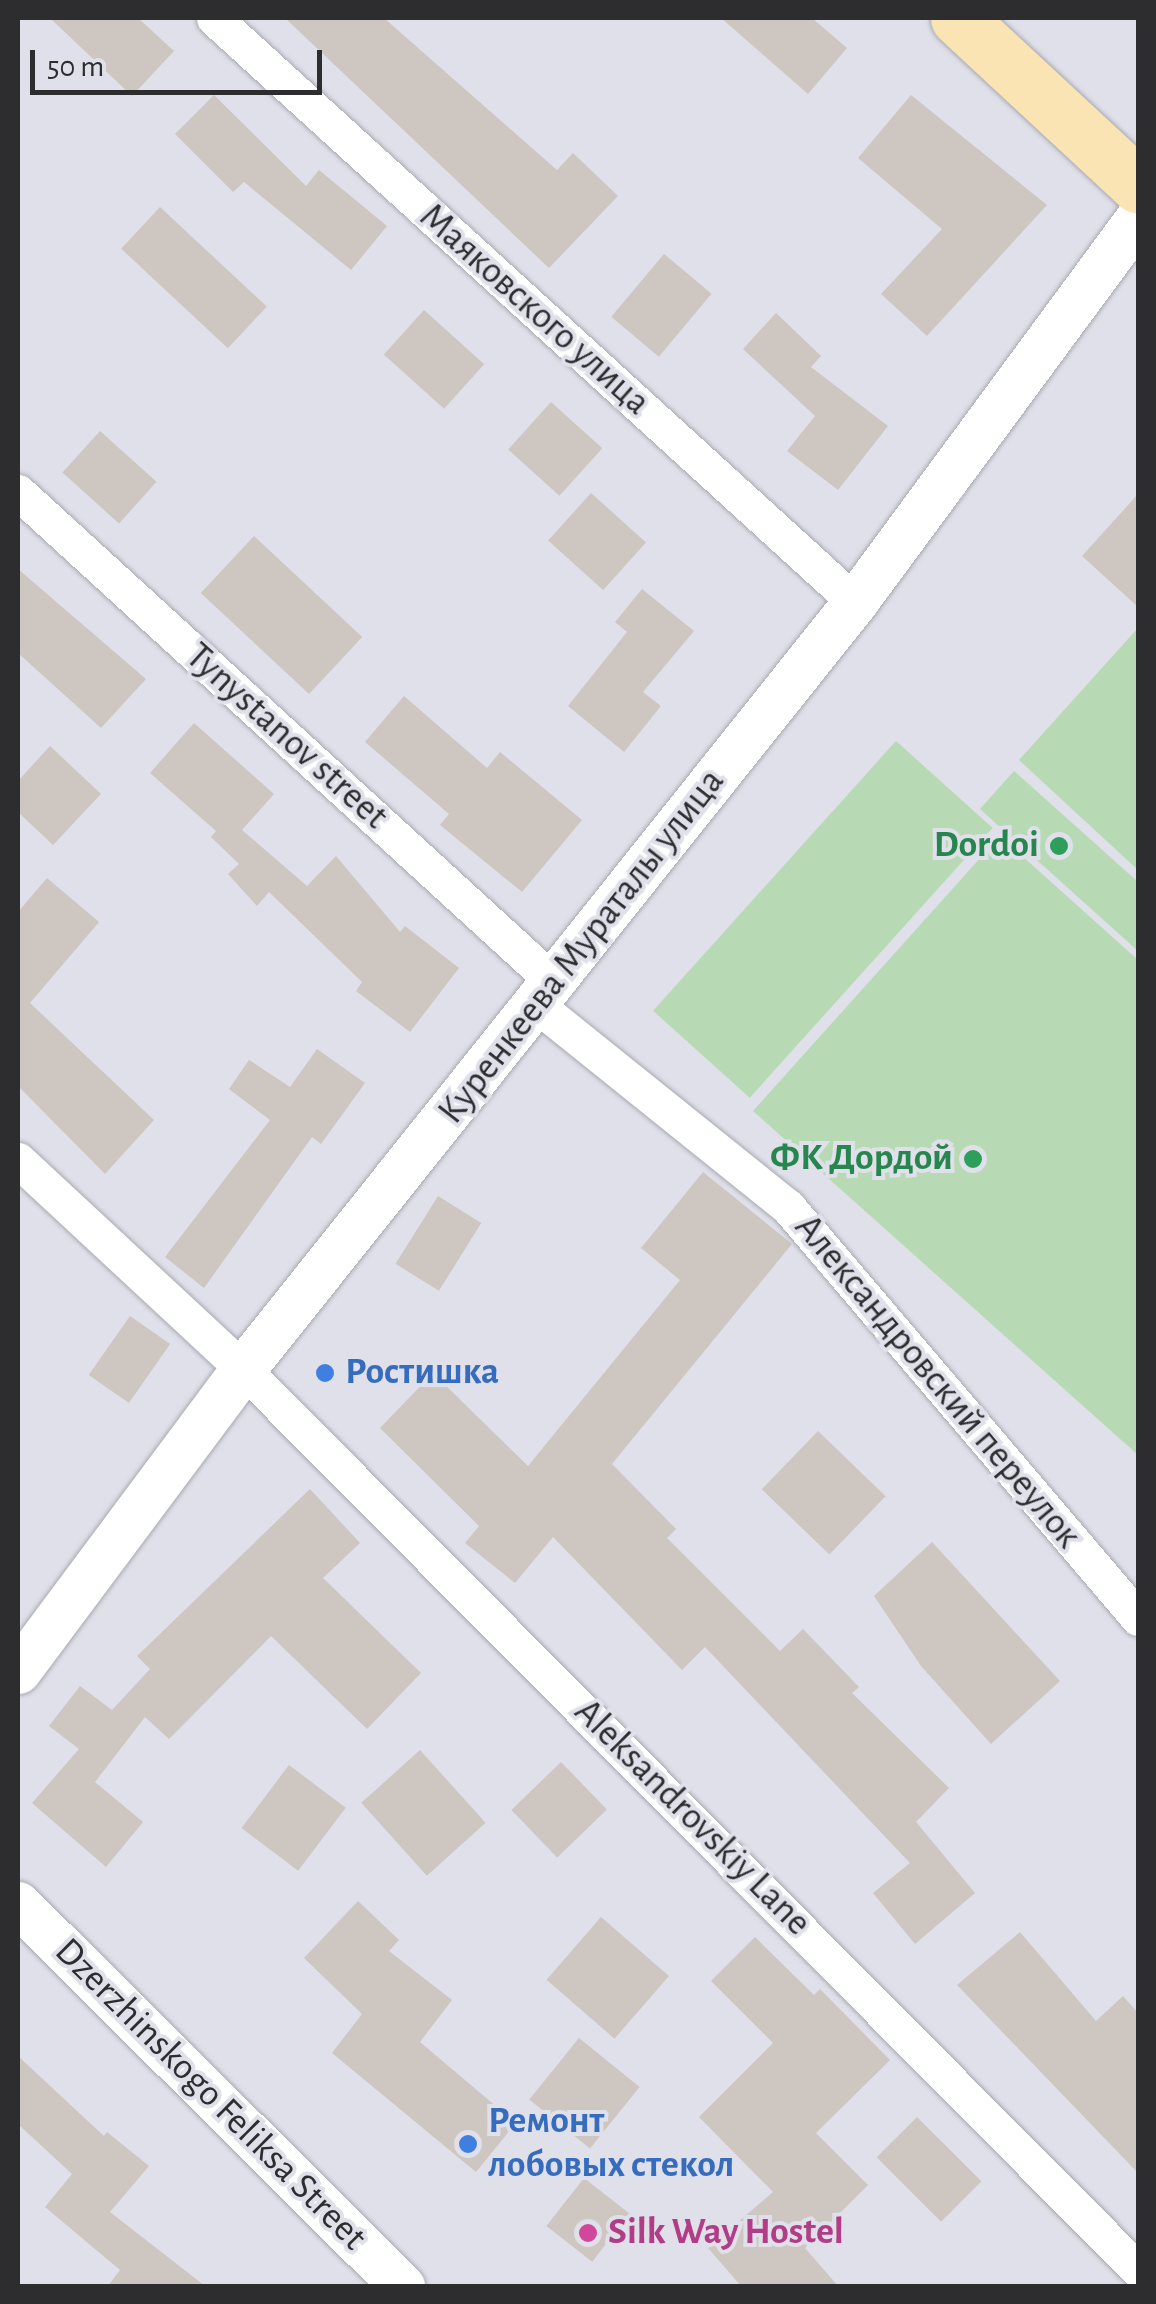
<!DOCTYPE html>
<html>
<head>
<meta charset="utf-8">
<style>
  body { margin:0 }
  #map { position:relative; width:1156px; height:2304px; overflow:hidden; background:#dfe0e9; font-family:"Alegreya Sans",sans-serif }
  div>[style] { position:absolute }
  .green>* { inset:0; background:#b7d9b3; transform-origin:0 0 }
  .building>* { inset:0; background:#cec6c0; transform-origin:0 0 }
  .roads { filter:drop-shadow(0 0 2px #a8a9b2) drop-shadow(0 0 2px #a8a9b2) }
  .minor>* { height:35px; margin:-17.5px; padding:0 17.5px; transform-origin:17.5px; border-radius:17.5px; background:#fff }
  .tertiary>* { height:45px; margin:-22.5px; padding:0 22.5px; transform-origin:22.5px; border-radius:22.5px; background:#fff }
  .primary>* { height:55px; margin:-27.5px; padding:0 27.5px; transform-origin:27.5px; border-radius:27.5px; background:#fae4b3 }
  .dots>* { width:28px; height:28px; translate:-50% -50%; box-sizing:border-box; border:5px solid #dfe0e9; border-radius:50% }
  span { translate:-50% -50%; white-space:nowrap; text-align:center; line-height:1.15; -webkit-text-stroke:8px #dfe0e9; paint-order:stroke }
  .street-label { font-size:38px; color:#2d2d30 }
  .leisure-label { font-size:38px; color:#27864d; font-weight:700 }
  .right { translate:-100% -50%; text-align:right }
  .shop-label { font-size:38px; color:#366cbe; font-weight:700 }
  .left { translate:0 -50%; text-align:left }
  .hotel-label { font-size:38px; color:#b23c85; font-weight:700 }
  .frame { position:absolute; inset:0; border:20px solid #2d2d30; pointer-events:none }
  .scale { position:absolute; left:30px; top:50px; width:292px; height:45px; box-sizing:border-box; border:5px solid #2d2d30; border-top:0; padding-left:12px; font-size:30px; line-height:35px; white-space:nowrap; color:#2d2d30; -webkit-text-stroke:8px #dfe0e9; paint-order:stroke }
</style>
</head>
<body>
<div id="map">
  <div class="green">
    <div style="clip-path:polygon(1138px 628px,1138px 870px,1019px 760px)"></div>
    <div style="left:896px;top:741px;width:130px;height:363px;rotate:42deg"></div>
    <div style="clip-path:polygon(1014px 771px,1138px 882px,1138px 951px,980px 809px)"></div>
    <div style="clip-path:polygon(1000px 836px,1138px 960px,1138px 1455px,753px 1111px)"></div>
  </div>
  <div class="building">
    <div style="clip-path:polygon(50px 18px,138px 18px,174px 51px,132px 96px)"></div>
    <div style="clip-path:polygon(285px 18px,384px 18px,557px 170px,573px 153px,618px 196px,549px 268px)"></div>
    <div style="clip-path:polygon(721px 18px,812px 18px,847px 48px,808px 94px)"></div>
    <div style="clip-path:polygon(214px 95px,306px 186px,319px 170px,387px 226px,351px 270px,244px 182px,233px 192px,175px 134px)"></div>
    <div style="clip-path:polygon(911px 95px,1047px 205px,927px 336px,881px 294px,942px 229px,858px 158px)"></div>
    <div style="left:160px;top:207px;width:146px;height:57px;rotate:43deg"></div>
    <div style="left:664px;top:254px;width:62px;height:82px;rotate:40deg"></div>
    <div style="left:424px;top:310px;width:81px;height:60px;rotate:42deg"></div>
    <div style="clip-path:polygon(776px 313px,821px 356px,811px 367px,888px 426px,838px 490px,787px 451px,815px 416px,743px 349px)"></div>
    <div style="left:551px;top:402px;width:69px;height:64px;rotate:42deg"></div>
    <div style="left:100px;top:431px;width:76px;height:56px;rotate:42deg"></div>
    <div style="left:591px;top:493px;width:74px;height:64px;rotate:42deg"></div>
    <div style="clip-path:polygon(1138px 494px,1138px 607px,1082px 556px)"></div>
    <div style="left:254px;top:536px;width:148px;height:78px;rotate:43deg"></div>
    <div style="clip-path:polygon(18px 569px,146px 679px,101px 728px,18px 653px)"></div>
    <div style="clip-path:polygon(642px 589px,694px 631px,643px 692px,661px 706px,624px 752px,568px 706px,627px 632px,615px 622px)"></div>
    <div style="clip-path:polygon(404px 696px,487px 768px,500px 752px,582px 820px,522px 892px,440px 825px,449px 814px,365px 742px)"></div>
    <div style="clip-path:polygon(194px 723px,274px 794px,242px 830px,307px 886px,336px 856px,400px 932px,405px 926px,459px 968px,410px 1032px,356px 991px,362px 982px,269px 892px,257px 906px,228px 874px,239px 864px,211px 837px,216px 831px,150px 773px)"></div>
    <div style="clip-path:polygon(50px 746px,101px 794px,53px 845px,18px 812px,18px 781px)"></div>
    <div style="clip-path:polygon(47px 878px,99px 922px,30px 1003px,154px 1120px,105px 1174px,18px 1086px,18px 912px)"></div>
    <div style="clip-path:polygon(317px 1049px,365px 1083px,321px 1144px,312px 1137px,204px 1288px,165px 1257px,270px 1120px,229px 1089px,249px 1060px,290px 1087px)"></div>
    <div style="clip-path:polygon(703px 1172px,792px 1244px,612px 1464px,676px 1529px,667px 1538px,780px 1651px,803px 1629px,859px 1687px,852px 1693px,949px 1788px,916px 1822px,975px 1893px,915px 1944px,873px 1893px,910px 1863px,705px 1647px,682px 1670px,553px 1537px,515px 1583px,465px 1543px,479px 1526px,380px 1428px,433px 1373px,528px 1466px,680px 1280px,641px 1248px)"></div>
    <div style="left:438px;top:1196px;width:51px;height:80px;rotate:32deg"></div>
    <div style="left:130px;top:1316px;width:49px;height:72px;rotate:35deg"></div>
    <div style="left:818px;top:1431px;width:94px;height:81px;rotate:44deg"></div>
    <div style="clip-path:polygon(310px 1489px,360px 1543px,323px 1578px,421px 1673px,367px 1729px,271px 1636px,169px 1739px,145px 1717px,95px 1782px,143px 1822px,106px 1867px,32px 1803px,79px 1749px,49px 1726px,80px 1686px,112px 1710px,150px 1669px,137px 1656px)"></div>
    <div style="clip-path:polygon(932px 1542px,1060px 1681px,991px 1744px,921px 1666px,874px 1596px)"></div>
    <div style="left:420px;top:1750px;width:98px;height:79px;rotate:48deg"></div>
    <div style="left:561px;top:1762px;width:66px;height:69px;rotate:46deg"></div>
    <div style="left:289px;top:1765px;width:71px;height:79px;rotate:37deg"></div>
    <div style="clip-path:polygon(358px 1901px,399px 1940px,389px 1951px,452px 2000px,420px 2042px,516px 2123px,476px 2172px,332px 2053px,362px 2014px,304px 1958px)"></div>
    <div style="left:601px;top:1917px;width:90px;height:83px;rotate:41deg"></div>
    <div style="clip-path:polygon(1020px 1932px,1096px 2021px,1123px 1996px,1138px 2013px,1138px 2173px,957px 1985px)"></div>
    <div style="clip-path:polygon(755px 1937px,814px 1995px,820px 1989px,890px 2060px,816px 2133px,868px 2185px,805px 2248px,838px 2286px,741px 2286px,708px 2248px,773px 2192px,699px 2117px,773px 2043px,711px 1981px)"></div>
    <div style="left:579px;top:2038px;width:78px;height:79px;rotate:39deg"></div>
    <div style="clip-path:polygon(18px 2056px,104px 2136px,107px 2132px,149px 2166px,110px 2212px,205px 2286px,108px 2286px,120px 2270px,45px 2207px,72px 2174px,18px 2124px)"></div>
    <div style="left:917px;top:2117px;width:91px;height:57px;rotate:45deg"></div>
    <div style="left:584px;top:2178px;width:58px;height:61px;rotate:38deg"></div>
  </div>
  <div class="roads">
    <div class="minor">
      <div style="left:214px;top:18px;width:867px;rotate:42.34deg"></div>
      <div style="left:18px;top:492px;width:728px;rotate:42.44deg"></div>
      <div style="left:538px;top:1006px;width:321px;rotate:38.8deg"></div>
      <div style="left:788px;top:1207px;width:540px;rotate:49.58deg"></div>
      <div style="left:18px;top:1160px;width:307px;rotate:42.9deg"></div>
      <div style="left:243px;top:1369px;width:1270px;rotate:45.19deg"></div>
    </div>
    <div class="tertiary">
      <div style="left:18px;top:1671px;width:377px;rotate:-53.3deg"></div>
      <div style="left:243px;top:1369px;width:981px;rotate:-51.41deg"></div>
      <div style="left:855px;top:602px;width:477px;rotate:-53.6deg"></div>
      <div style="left:18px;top:1904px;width:542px;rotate:44.85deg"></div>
    </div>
    <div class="primary">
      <div style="left:958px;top:18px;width:246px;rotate:42.9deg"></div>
    </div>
  </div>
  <div class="dots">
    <div style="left:1059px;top:846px;background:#2e9e5b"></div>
    <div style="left:973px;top:1159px;background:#2e9e5b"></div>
    <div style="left:325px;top:1373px;background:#3f7fe0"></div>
    <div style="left:468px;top:2144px;background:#3f7fe0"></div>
    <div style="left:588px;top:2233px;background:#d1479c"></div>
  </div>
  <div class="street-label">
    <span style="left:534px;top:310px;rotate:42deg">Маяковского улица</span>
    <span style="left:286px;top:737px;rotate:42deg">Tynystanov street</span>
    <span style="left:582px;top:947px;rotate:-52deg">Куренкеева Мураталы улица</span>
    <span style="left:937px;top:1382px;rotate:50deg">Александровский переулок</span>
    <span style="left:692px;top:1818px;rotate:45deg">Aleksandrovskiy Lane</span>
    <span style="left:210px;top:2095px;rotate:45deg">Dzerzhinskogo Feliksa Street</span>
  </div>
  <div class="leisure-label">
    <span class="right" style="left:1039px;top:846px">Dordoi</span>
    <span class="right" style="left:953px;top:1159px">ФК Дордой</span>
  </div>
  <div class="shop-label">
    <span class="left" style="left:345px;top:1373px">Ростишка</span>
    <span class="left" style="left:488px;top:2144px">Ремонт<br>лобовых стекол</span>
  </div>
  <div class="hotel-label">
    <span class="left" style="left:608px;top:2233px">Silk Way Hostel</span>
  </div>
  <div class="frame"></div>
  <div class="scale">50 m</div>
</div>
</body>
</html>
